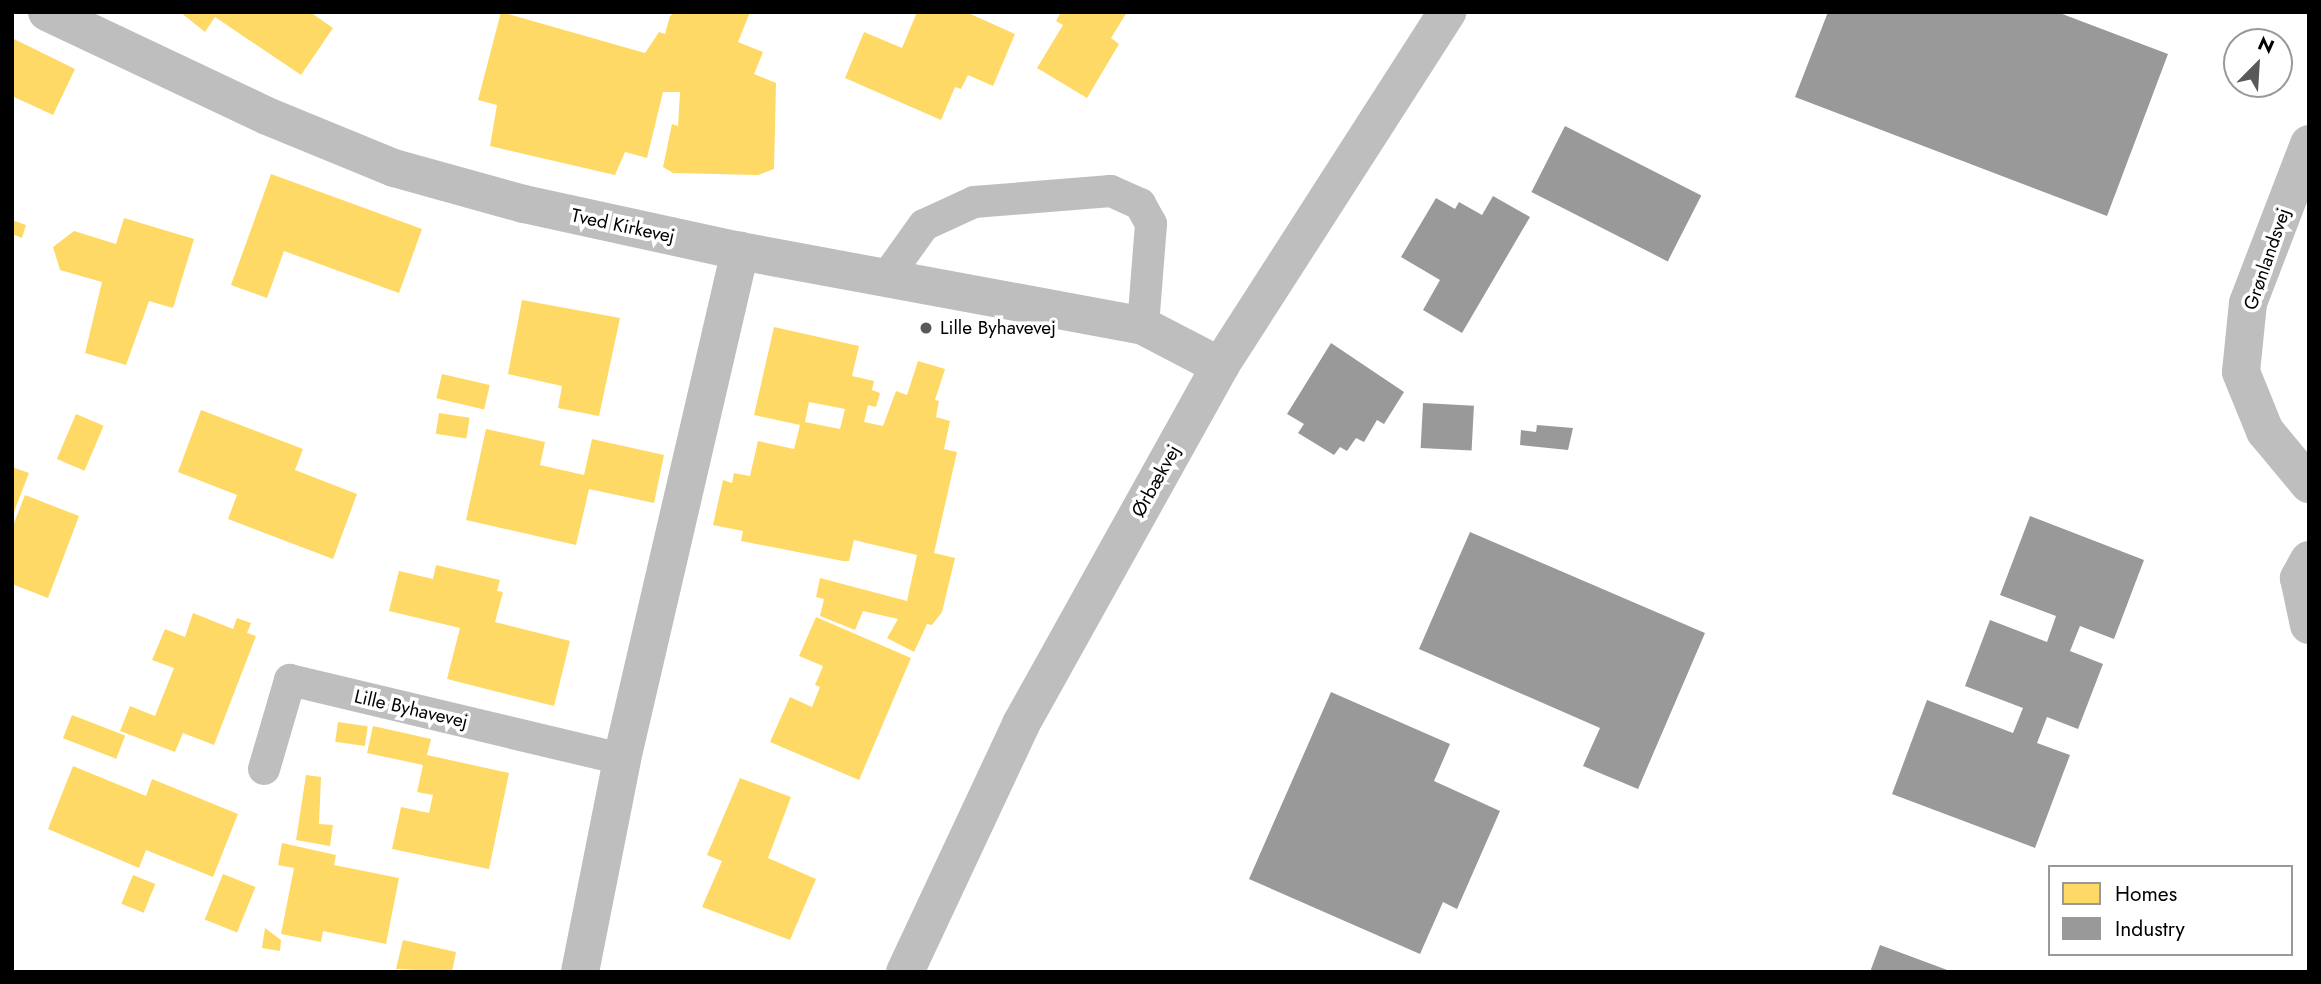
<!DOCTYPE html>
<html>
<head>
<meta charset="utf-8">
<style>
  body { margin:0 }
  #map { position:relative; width:2321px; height:984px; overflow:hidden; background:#fff; font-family:Jost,sans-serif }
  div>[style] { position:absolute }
  .homes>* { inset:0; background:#ffd966; transform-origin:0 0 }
  .industry>* { inset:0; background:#999; transform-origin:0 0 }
  .service>* { height:32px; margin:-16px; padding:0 16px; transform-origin:16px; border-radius:16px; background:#bebebe }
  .minor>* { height:38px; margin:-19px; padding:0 19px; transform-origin:19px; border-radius:19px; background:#bebebe }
  .tertiary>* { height:38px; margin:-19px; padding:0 19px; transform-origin:19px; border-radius:19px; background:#bebebe }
  .dots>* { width:19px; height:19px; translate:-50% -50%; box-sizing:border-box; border:4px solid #fff; border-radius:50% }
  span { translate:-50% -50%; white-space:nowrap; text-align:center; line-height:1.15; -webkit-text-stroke:7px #fff; paint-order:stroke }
  .street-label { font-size:19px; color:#000 }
  .poi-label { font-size:19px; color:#000 }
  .left { translate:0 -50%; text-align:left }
  .frame { position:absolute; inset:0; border:14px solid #000; pointer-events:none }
  .legend { position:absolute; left:2048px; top:865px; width:245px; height:91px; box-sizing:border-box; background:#fff; border:2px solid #999; margin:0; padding:9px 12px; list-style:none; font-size:21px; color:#000 }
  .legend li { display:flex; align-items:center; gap:14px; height:35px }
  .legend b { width:35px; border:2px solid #999 }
  .north { position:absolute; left:2223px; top:28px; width:70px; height:70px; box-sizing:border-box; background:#fff; border:2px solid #999; border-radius:50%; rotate:24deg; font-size:19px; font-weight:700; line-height:28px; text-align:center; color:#000 }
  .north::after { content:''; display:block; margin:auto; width:24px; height:32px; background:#595959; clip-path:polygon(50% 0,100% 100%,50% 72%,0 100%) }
</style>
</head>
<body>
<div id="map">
  <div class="homes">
    <div style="clip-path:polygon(180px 12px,310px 12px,333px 28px,301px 75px,215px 17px,205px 32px)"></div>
    <div style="clip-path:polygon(501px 12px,645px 53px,659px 32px,665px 34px,670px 16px,676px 12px,750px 12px,738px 42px,763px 52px,754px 74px,776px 83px,774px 169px,758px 175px,673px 173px,663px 167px,672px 124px,678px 126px,680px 92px,663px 92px,647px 158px,625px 152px,615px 175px,490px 146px,497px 105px,478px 100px)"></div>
    <div style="clip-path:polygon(917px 12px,966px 12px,1015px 34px,993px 86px,968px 75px,961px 89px,955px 87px,941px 120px,845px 78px,864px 32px,902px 48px)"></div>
    <div style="clip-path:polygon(1061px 12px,1127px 12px,1111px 38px,1119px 44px,1087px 98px,1037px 68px,1063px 25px,1056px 21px)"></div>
    <div style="clip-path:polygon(12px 38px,75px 69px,53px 115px,12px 96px)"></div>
    <div style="clip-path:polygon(271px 174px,422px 229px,399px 293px,284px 251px,267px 298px,231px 285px)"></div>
    <div style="clip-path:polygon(124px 218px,194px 239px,173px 308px,149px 301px,126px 365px,85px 353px,102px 282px,60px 270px,53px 247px,74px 231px,116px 244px)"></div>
    <div style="clip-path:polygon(12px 220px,26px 225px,22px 238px,12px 234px)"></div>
    <div style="clip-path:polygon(522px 300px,620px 318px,599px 416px,558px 408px,562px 386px,508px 374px)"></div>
    <div style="clip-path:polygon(evenodd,774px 327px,859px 346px,852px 376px,874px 381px,872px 390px,880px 393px,876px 407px,868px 405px,864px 422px,883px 426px,896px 391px,907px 395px,918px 361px,945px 369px,935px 400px,939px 401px,936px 417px,950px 421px,944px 449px,957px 452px,934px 553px,955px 558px,942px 612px,932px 625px,927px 624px,914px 652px,887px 638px,898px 619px,863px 611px,855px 630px,820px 616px,824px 599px,816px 597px,820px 578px,907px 601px,917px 555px,854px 540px,849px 561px,843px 561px,741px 541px,743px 531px,713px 525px,723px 480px,732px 483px,734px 473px,750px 476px,758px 441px,794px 449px,800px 425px,754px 415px,774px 327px,809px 402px,845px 409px,840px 429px,805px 422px,809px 402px)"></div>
    <div style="left:442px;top:374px;width:49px;height:25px;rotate:13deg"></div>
    <div style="clip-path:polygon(201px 410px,303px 449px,295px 470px,357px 494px,333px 559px,228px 519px,237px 495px,178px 472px)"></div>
    <div style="left:439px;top:413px;width:31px;height:21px;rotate:9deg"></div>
    <div style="left:76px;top:414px;width:30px;height:49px;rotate:23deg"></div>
    <div style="clip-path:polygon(486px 429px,545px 442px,540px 465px,584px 475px,592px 439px,664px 455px,654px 503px,589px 489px,576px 545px,466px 520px)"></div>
    <div style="clip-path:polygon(12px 467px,29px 473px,12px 517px)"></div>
    <div style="clip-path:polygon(25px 495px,79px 516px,48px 598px,12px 584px,12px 528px)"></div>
    <div style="clip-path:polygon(436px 565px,500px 580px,497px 591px,503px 592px,495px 622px,570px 641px,554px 706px,447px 679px,460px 628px,389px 611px,399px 571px,433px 579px)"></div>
    <div style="clip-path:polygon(193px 613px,233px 629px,237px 618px,251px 623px,247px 633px,256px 636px,214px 745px,183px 733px,175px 752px,120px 731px,130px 706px,155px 716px,174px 668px,152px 660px,165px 629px,185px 637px)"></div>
    <div style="clip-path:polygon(816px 617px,911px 658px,859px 780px,770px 742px,790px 697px,812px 707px,820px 687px,815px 685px,823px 666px,799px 656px)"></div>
    <div style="left:72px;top:715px;width:57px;height:25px;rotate:21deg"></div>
    <div style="left:338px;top:722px;width:30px;height:20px;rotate:8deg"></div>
    <div style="clip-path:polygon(373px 726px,431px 739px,427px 755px,509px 773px,489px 869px,392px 849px,401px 807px,429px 813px,433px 795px,417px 792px,423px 765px,367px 753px)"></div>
    <div style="clip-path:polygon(73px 766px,146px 796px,152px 779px,238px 814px,213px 877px,146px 850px,139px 868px,48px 829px)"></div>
    <div style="clip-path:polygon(306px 775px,321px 777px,319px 824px,333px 825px,330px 846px,296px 840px)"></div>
    <div style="clip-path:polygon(740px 778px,791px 797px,768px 858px,816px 879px,790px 940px,702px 907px,722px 861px,707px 855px)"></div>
    <div style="clip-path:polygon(282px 843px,336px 855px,334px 865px,399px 878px,386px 944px,323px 931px,321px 942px,281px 934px,294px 868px,278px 865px)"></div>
    <div style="left:223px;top:874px;width:35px;height:49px;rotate:22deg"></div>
    <div style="left:133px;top:875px;width:24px;height:31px;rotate:22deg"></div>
    <div style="clip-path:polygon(265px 928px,281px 940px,280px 951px,262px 948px)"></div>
    <div style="clip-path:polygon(403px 940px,456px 952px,452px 972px,396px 969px)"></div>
  </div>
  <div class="industry">
    <div style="clip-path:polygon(1828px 12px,2057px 12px,2168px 54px,2107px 216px,1795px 97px)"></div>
    <div style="left:1565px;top:126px;width:153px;height:74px;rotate:27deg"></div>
    <div style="clip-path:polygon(1493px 196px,1530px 217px,1462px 333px,1423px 310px,1440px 280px,1401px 257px,1436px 198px,1455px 209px,1459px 202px,1482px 215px)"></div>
    <div style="clip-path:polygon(1331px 343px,1404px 392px,1384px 424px,1377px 420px,1364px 442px,1356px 438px,1347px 451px,1340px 447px,1334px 455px,1298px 433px,1304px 424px,1287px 414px)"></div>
    <div style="left:1423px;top:403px;width:51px;height:45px;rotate:3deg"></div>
    <div style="clip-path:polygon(1537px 425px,1573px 428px,1568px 450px,1520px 445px,1521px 430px,1536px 432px)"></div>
    <div style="clip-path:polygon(2030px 516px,2144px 560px,2114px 639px,2080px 626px,2070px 651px,2103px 664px,2078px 729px,2047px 717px,2037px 743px,2070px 755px,2035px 848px,1892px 794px,1927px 700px,2013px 733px,2023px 708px,1965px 686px,1990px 620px,2047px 642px,2056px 616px,2000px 595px)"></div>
    <div style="clip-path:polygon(1470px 532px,1705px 633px,1638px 789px,1583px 766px,1600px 728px,1419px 649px)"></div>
    <div style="clip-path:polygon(1331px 692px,1450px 744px,1434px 781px,1500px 811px,1457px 909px,1443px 902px,1420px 954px,1249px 879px)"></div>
    <div style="clip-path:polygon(1880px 945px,1950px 971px,1950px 972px,1870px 972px)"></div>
  </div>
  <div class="service">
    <div style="left:886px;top:278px;width:65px;rotate:-54.4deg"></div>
    <div style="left:924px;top:225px;width:55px;rotate:-24.7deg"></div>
    <div style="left:974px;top:202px;width:137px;rotate:-4.6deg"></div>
    <div style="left:1111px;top:191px;width:32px;rotate:24deg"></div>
    <div style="left:1140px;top:204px;width:23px;rotate:61deg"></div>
    <div style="left:1151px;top:224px;width:102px;rotate:94.5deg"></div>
    <div style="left:264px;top:769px;width:93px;rotate:-73.7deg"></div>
    <div style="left:290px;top:680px;width:341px;rotate:13.4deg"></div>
  </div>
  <div class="minor">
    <div style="left:2309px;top:144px;width:170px;rotate:111deg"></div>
    <div style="left:2248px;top:303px;width:69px;rotate:95.8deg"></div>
    <div style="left:2241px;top:372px;width:64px;rotate:67.9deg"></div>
    <div style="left:2265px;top:431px;width:69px;rotate:50.3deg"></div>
    <div style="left:2309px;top:560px;width:21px;rotate:119deg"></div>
    <div style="left:2299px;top:578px;width:48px;rotate:78deg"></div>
    <div style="left:580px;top:972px;width:217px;rotate:-78.8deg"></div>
    <div style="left:622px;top:759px;width:522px;rotate:-76.92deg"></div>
  </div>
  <div class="tertiary">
    <div style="left:47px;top:12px;width:243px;rotate:25.3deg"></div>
    <div style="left:267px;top:116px;width:137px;rotate:22.3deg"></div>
    <div style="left:394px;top:168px;width:135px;rotate:15.5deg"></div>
    <div style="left:524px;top:204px;width:221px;rotate:12.3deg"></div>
    <div style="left:740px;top:251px;width:410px;rotate:10.5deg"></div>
    <div style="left:1143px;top:326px;width:87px;rotate:27.5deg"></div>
    <div style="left:905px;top:972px;width:274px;rotate:-64.9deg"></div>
    <div style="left:1021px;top:724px;width:410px;rotate:-60.9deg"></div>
    <div style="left:1220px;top:366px;width:421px;rotate:-57.3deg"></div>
  </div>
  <div class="dots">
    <div style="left:926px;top:328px;background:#595959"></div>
  </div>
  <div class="street-label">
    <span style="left:623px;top:226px;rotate:12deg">Tved Kirkevej</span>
    <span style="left:2267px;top:259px;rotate:-71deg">Grønlandsvej</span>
    <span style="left:1156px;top:481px;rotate:-61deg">Ørbækvej</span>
    <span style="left:411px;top:709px;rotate:13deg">Lille Byhavevej</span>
  </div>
  <div class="poi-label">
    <span class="left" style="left:940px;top:328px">Lille Byhavevej</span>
  </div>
  <div class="frame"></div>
  <ul class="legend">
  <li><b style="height:19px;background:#ffd966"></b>Homes</li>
  <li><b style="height:19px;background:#999"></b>Industry</li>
  </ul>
  <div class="north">N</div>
</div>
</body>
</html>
